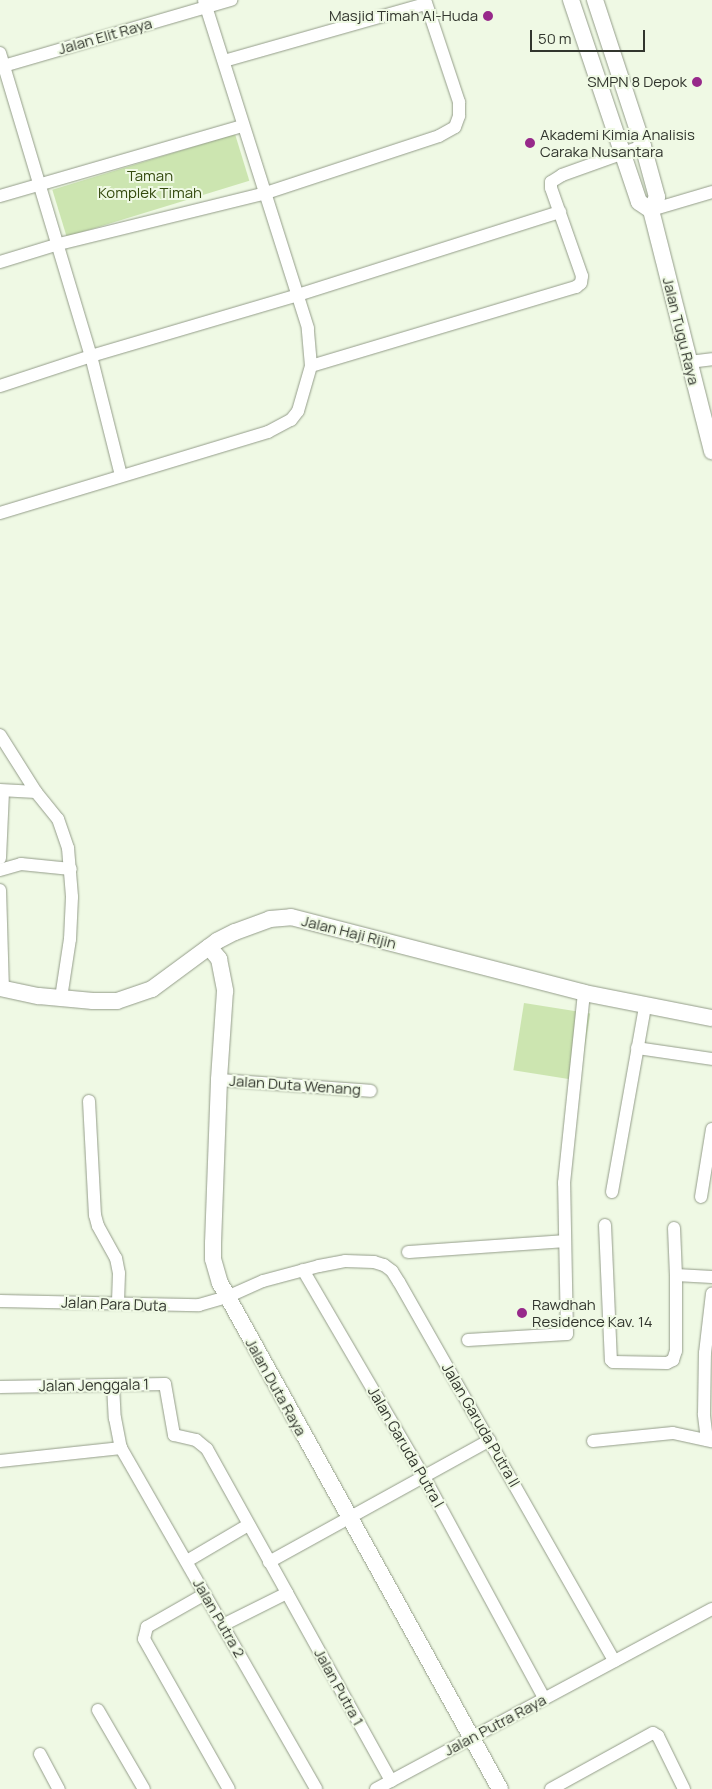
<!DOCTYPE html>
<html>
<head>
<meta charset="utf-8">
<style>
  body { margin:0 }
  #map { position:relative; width:712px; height:1789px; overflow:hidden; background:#eff9e4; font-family:Manrope,sans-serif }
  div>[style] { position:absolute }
  .green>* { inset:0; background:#cce5b0; transform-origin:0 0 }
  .roads { filter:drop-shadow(0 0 1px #949d8a) drop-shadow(0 0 1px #949d8a) }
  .minor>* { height:12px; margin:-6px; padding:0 6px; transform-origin:6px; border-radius:6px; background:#fff }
  .tertiary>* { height:16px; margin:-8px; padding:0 8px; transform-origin:8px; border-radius:8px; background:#fff }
  .dots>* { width:14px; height:14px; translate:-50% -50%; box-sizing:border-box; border:2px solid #eff9e4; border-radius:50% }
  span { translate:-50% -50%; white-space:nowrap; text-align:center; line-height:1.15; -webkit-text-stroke:4px #eff9e4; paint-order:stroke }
  .poi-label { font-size:15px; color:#32362e }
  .right { translate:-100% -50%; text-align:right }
  .left { translate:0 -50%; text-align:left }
  .street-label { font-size:15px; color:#32362e }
  .park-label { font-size:15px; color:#33490d }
  .scale { position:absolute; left:530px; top:30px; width:115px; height:22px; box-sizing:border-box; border:2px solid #32362e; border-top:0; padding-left:6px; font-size:15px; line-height:18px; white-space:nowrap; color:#32362e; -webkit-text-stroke:4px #eff9e4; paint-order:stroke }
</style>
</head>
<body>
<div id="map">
  <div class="green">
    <div style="left:235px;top:134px;width:49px;height:191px;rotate:73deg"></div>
    <div style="left:524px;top:1003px;width:67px;height:68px;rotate:9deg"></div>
  </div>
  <div class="roads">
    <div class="minor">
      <div style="left:0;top:53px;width:316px;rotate:73.3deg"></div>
      <div style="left:91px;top:356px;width:123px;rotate:75.9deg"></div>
      <div style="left:224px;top:61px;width:210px;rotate:-15.8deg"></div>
      <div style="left:0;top:67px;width:241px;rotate:-16.2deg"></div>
      <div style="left:0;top:196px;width:253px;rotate:-16.1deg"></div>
      <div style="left:651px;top:210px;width:64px;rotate:-16.4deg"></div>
      <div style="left:0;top:262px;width:62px;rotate:-17deg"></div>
      <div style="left:59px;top:244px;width:213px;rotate:-13.8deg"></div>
      <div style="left:266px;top:193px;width:182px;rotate:-18.2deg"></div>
      <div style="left:439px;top:136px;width:18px;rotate:-29deg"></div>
      <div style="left:455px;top:127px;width:12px;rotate:-70deg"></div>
      <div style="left:459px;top:116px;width:14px;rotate:-90deg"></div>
      <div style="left:459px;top:102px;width:108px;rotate:-108.4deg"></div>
      <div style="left:689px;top:362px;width:23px;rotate:-7deg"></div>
      <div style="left:311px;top:366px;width:277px;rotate:-16.6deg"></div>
      <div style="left:576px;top:287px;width:6px;rotate:-39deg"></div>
      <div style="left:581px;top:283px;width:7px;rotate:-82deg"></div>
      <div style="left:582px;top:276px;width:93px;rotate:-109.4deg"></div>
      <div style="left:551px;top:188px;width:6px;rotate:-90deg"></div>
      <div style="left:551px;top:182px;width:13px;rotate:-32deg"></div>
      <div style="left:562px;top:175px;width:86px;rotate:-19.7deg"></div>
      <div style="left:0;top:386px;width:96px;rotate:-18.2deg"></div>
      <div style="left:91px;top:356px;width:216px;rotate:-16.4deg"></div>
      <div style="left:298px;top:295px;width:275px;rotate:-17.6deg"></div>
      <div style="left:0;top:513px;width:280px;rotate:-16.8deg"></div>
      <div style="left:268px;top:432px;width:26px;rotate:-28deg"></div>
      <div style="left:291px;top:420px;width:11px;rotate:-52deg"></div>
      <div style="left:298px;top:411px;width:47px;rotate:-73.9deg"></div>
      <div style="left:311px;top:366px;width:38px;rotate:-95deg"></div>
      <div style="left:308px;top:328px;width:344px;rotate:-107.6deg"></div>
      <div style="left:0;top:735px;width:67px;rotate:57.7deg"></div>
      <div style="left:36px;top:792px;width:35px;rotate:51deg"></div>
      <div style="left:58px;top:819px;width:31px;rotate:71deg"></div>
      <div style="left:68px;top:848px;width:49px;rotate:85.3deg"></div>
      <div style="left:72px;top:897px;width:42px;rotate:92.7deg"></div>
      <div style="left:70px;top:939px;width:60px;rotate:98.7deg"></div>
      <div style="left:0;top:790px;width:36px;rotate:3deg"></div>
      <div style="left:0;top:858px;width:67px;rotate:-87.4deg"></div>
      <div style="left:0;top:870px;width:22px;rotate:-16deg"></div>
      <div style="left:21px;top:864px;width:50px;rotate:5.7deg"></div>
      <div style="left:0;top:890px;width:99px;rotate:88.3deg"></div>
      <div style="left:637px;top:1048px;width:76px;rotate:8.3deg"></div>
      <div style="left:219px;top:1080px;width:152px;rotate:4.1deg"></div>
      <div style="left:89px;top:1101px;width:114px;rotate:87deg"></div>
      <div style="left:95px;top:1215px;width:11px;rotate:75deg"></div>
      <div style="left:98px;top:1226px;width:37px;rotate:61deg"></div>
      <div style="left:116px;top:1258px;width:15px;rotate:79deg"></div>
      <div style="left:119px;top:1273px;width:30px;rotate:92deg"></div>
      <div style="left:612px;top:1192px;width:189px;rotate:-79.9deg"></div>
      <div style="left:701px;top:1197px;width:69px;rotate:-80.8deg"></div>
      <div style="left:605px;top:1225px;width:135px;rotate:87.5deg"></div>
      <div style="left:611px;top:1360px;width:3px;rotate:45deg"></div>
      <div style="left:613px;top:1362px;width:54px;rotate:1.1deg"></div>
      <div style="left:667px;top:1363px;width:7px;rotate:-27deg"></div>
      <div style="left:673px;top:1360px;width:9px;rotate:-72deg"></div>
      <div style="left:676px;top:1351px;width:76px;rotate:-90deg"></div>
      <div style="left:676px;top:1275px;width:36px;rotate:3deg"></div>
      <div style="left:674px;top:1228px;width:47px;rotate:87.6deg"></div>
      <div style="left:408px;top:1252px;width:156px;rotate:-4deg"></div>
      <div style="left:303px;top:1270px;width:238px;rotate:59.7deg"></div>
      <div style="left:423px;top:1475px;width:254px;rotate:61.5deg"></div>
      <div style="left:0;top:1301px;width:199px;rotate:1.2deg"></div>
      <div style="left:199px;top:1305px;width:29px;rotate:-16deg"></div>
      <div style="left:227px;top:1297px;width:39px;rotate:-24deg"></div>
      <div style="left:263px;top:1281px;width:58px;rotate:-15deg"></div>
      <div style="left:319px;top:1266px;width:26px;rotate:-11deg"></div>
      <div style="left:345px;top:1261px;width:29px;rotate:2deg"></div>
      <div style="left:374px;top:1262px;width:10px;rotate:17deg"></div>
      <div style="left:384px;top:1265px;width:10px;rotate:37deg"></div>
      <div style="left:392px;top:1271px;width:13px;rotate:58deg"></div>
      <div style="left:399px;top:1282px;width:436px;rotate:60.4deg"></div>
      <div style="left:468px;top:1340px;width:99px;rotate:-3.5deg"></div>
      <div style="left:567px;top:1334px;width:151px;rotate:-91.1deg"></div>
      <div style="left:564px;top:1183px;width:191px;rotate:-84deg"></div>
      <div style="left:113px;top:1385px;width:33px;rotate:87deg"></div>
      <div style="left:115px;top:1418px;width:31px;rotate:79deg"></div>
      <div style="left:121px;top:1448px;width:393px;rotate:60.2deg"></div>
      <div style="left:0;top:1387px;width:165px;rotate:-1deg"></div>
      <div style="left:165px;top:1384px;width:52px;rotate:80deg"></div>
      <div style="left:174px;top:1435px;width:23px;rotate:13deg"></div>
      <div style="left:196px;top:1440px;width:14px;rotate:39deg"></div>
      <div style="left:207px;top:1449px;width:165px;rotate:60.9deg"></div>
      <div style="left:287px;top:1593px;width:72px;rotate:153.4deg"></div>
      <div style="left:707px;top:1440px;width:26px;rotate:-97deg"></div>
      <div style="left:704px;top:1414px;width:61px;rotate:-89.1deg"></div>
      <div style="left:705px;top:1353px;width:60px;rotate:-83.3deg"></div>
      <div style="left:593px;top:1441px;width:80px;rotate:-5.7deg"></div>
      <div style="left:673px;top:1433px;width:40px;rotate:12deg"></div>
      <div style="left:0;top:1461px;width:122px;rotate:-6.1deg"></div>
      <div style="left:187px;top:1561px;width:71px;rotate:-30.5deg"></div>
      <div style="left:269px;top:1562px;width:252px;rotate:-28.9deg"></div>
      <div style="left:287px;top:1593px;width:215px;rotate:61deg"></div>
      <div style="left:205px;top:1594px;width:67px;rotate:150.4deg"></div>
      <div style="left:147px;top:1627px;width:12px;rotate:104deg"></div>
      <div style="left:144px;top:1639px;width:172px;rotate:60.5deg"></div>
      <div style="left:98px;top:1710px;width:91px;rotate:59.8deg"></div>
      <div style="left:40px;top:1754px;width:40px;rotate:62deg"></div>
      <div style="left:376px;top:1789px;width:381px;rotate:-28.2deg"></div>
      <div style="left:551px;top:1789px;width:116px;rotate:-28.8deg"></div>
      <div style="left:653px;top:1733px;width:6px;rotate:31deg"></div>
      <div style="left:658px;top:1736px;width:59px;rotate:63.9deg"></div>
    </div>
    <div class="tertiary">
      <div style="left:571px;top:0;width:213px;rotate:71.4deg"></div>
      <div style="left:639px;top:202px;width:14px;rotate:34deg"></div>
      <div style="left:595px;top:0;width:154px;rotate:71.8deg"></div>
      <div style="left:643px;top:146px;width:53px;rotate:74.6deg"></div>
      <div style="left:657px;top:197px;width:14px;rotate:115deg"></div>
      <div style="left:651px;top:210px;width:249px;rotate:75.8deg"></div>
      <div style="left:209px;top:947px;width:16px;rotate:50deg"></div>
      <div style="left:219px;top:959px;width:33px;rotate:79deg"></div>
      <div style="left:225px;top:991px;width:89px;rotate:93.9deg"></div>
      <div style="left:219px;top:1080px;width:163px;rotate:92.1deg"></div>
      <div style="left:213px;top:1243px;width:16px;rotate:90deg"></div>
      <div style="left:213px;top:1259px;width:25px;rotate:74deg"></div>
      <div style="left:220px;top:1283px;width:578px;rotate:61.04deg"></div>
      <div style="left:0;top:988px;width:40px;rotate:12deg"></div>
      <div style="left:39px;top:996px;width:54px;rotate:5.3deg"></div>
      <div style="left:93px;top:1001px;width:24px"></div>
      <div style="left:117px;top:1001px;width:37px;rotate:-19deg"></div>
      <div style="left:152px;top:989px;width:81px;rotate:-36.4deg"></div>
      <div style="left:217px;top:941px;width:20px;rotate:-27deg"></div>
      <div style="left:235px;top:932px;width:37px;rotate:-20deg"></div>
      <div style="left:270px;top:919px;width:21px;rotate:-5deg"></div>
      <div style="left:291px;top:917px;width:303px;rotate:14.5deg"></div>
      <div style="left:584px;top:993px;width:130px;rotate:11.1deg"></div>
    </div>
  </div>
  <div class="dots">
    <div style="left:488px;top:16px;background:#97298a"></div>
    <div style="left:697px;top:82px;background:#97298a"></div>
    <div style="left:530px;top:143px;background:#97298a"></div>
    <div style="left:522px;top:1313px;background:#97298a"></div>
  </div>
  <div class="poi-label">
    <span class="right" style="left:478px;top:16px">Masjid Timah Al-Huda</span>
    <span class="right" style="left:687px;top:82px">SMPN 8 Depok</span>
    <span class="left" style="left:540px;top:143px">Akademi Kimia Analisis<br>Caraka Nusantara</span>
    <span class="left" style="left:532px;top:1313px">Rawdhah<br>Residence Kav. 14</span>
  </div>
  <div class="street-label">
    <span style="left:105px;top:36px;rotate:-16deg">Jalan Elit Raya</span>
    <span style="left:681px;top:331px;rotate:76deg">Jalan Tugu Raya</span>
    <span style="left:349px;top:932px;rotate:14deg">Jalan Haji Rijin</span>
    <span style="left:295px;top:1085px;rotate:4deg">Jalan Duta Wenang</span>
    <span style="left:114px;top:1304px;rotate:2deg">Jalan Para Duta</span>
    <span style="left:94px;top:1385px;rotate:-1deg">Jalan Jenggala 1</span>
    <span style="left:276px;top:1387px;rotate:61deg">Jalan Duta Raya</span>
    <span style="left:481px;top:1425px;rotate:60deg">Jalan Garuda Putra II</span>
    <span style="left:406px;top:1447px;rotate:60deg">Jalan Garuda Putra I</span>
    <span style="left:219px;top:1618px;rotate:60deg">Jalan Putra 2</span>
    <span style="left:339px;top:1687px;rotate:61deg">Jalan Putra 1</span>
    <span style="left:495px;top:1725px;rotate:-28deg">Jalan Putra Raya</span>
  </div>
  <div class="park-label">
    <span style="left:150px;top:184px">Taman<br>Komplek Timah</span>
  </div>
  <div class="scale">50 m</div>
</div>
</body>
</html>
